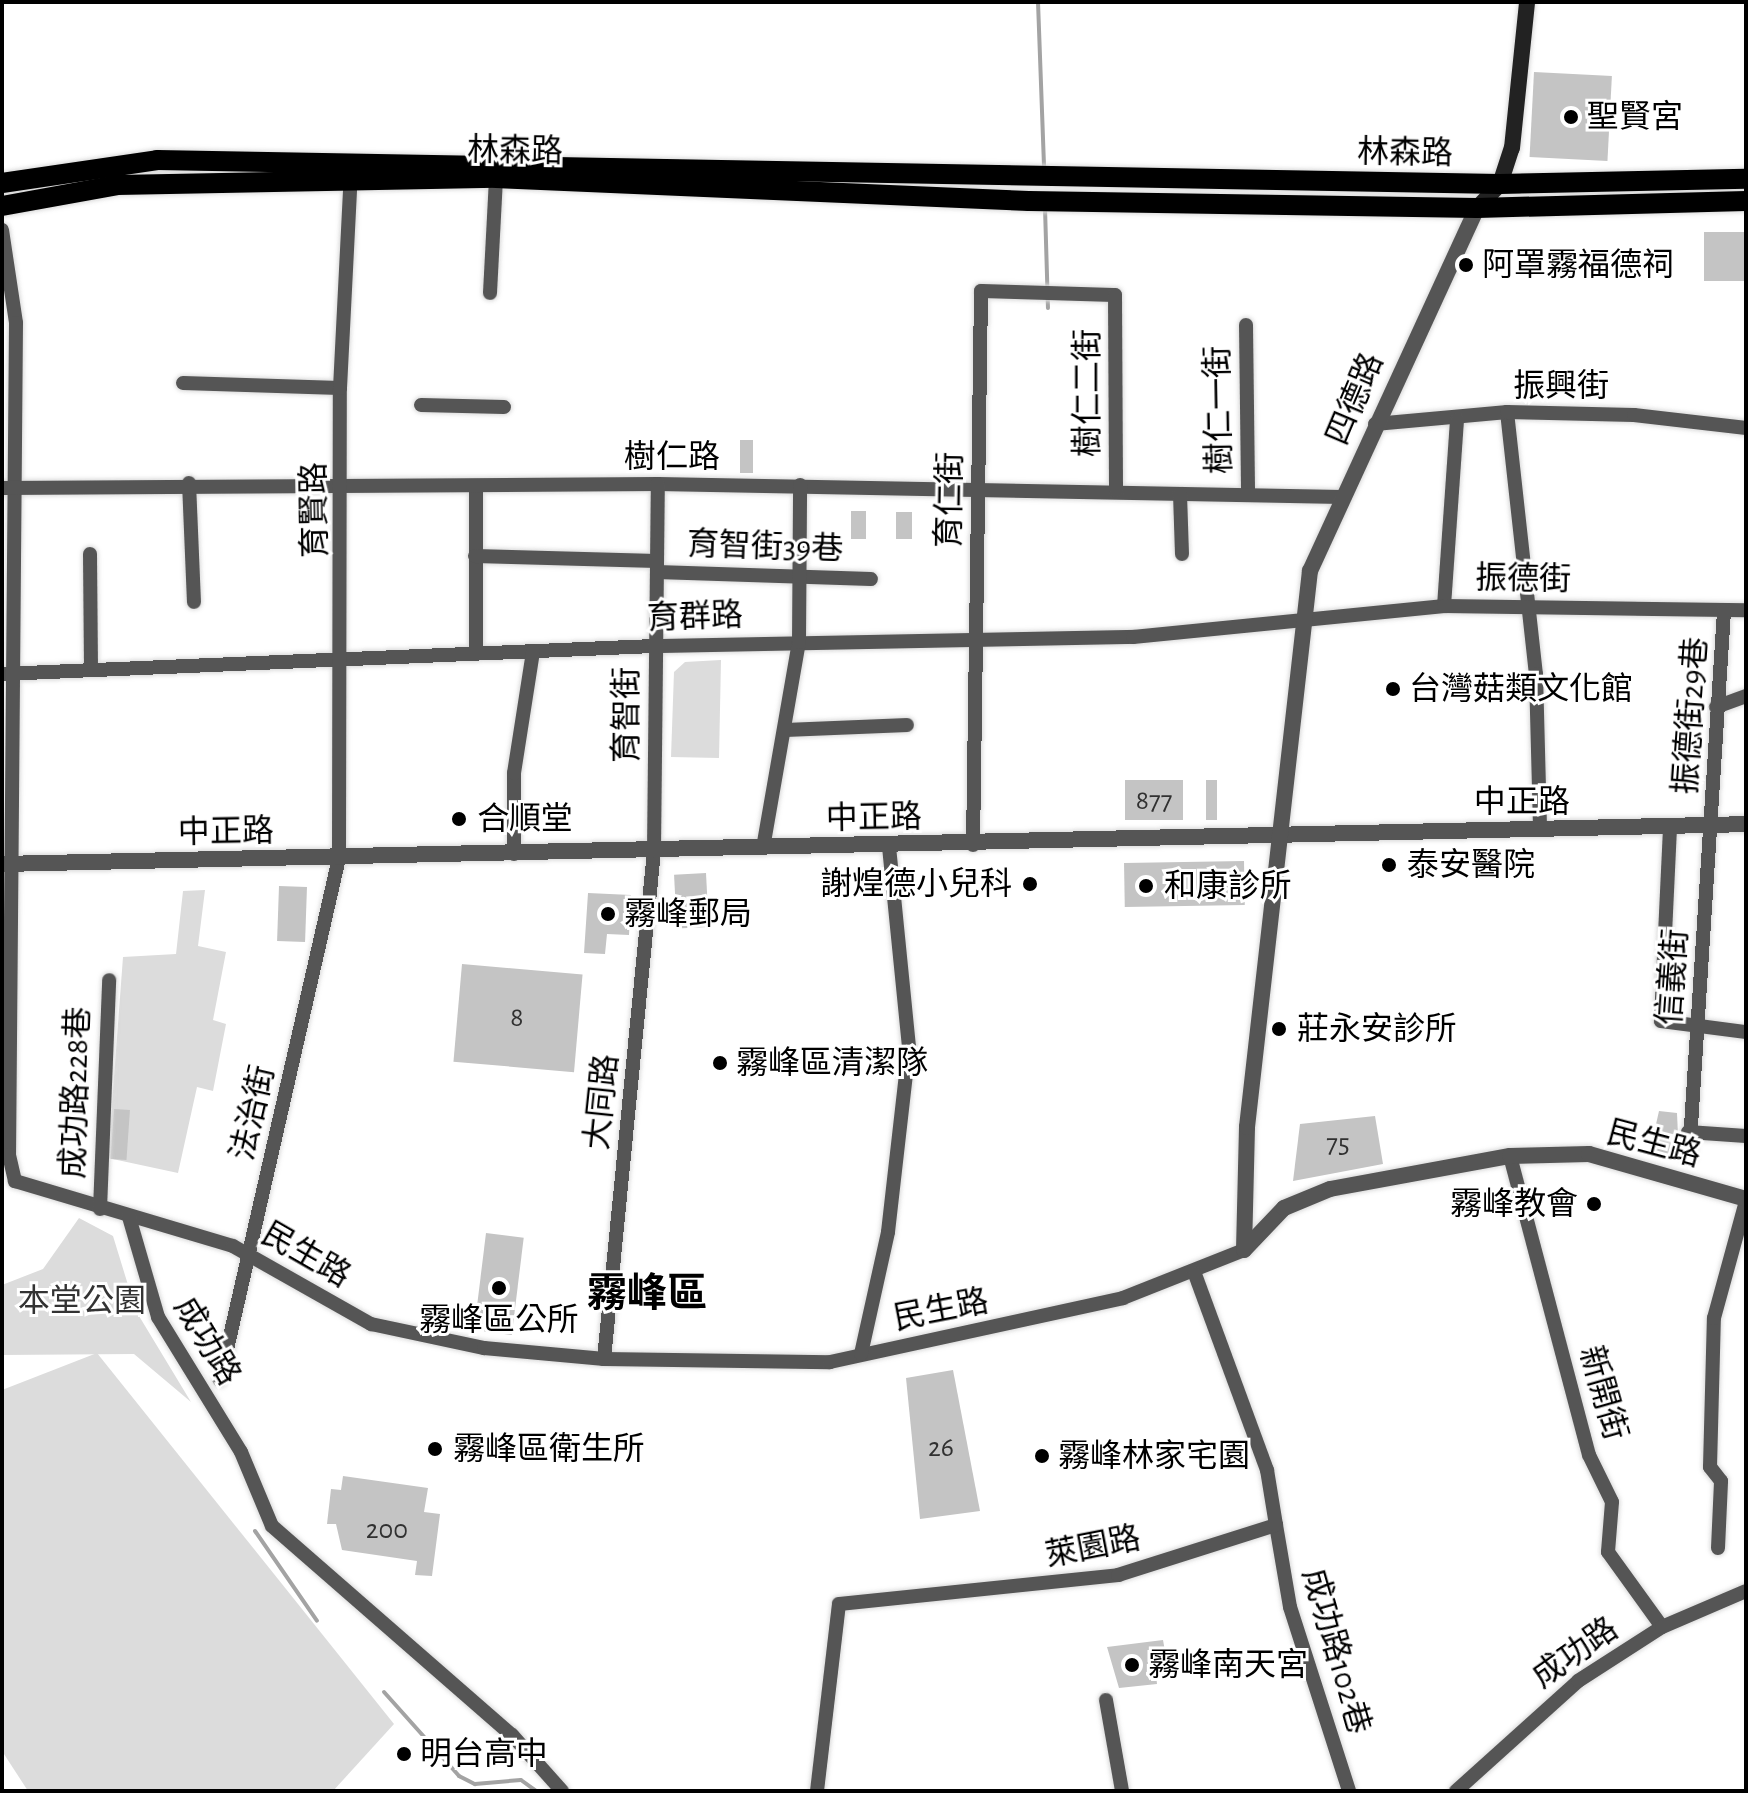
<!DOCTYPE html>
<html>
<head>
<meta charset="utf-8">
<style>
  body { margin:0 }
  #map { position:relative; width:1748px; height:1793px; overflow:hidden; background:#fff; font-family:"Alegreya Sans","Noto Sans TC",sans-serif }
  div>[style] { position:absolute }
  .green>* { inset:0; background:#dcdcdc }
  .stream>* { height:4px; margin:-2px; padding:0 2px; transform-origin:2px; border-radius:2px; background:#a3a3a3 }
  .building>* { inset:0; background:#c4c4c4; transform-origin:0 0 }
  .roads { filter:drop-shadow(0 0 2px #dbdbdb) drop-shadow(0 0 2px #dbdbdb) }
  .minor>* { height:14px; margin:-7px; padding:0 7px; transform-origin:7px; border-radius:7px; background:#555 }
  .tertiary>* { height:16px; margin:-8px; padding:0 8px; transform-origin:8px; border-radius:8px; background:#555 }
  .secondary>* { height:16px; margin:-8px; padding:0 8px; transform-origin:8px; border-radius:8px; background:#222 }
  .primary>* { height:20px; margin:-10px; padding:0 10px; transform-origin:10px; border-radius:10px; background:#000 }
  .dots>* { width:22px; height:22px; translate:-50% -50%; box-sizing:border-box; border:4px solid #fff; border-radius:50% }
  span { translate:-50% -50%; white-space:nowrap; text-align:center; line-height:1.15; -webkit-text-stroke:6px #fff; paint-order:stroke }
  .number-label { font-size:28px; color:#313131 }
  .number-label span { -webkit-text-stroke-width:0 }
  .poi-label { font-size:32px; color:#000 }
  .left { translate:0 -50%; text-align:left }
  .right { translate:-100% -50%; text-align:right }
  .street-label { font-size:32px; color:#000 }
  .park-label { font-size:32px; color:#333 }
  .district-label { font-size:40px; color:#000; font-weight:700 }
  .frame { position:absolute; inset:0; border:4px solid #000; pointer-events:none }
</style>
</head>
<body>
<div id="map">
  <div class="green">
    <div style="clip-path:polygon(721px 660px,719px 758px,671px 757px,674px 672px,685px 662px)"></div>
    <div style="clip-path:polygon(205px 890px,198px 946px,226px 952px,213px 1020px,226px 1024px,213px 1091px,197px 1087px,178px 1173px,108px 1158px,123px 957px,176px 954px,183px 891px)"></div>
    <div style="clip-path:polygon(79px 1218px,113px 1236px,136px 1311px,191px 1402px,134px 1354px,2px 1355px,2px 1285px,43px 1269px)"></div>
    <div style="clip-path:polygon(97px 1353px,394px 1724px,333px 1791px,28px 1791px,2px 1751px,2px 1390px)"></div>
  </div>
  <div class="stream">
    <div style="left:1038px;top:2px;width:166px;rotate:87.9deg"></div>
    <div style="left:1045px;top:208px;width:100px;rotate:88.3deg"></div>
    <div style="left:255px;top:1531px;width:109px;rotate:55.4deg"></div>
    <div style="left:384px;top:1692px;width:113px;rotate:48.2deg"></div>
    <div style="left:459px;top:1776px;width:18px;rotate:27deg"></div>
    <div style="left:475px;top:1784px;width:46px;rotate:-5deg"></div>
    <div style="left:521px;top:1780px;width:19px;rotate:36deg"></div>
  </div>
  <div class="building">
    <div style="left:1534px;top:72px;width:78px;height:85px;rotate:3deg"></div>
    <div style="left:1746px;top:232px;width:49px;height:42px;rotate:90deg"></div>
    <div style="left:740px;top:440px;width:13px;height:33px"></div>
    <div style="left:851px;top:511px;width:15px;height:28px"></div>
    <div style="left:896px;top:512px;width:16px;height:27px"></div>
    <div style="left:1183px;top:780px;width:40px;height:58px;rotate:90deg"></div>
    <div style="left:1206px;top:780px;width:11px;height:40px"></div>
    <div style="left:1244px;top:861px;width:44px;height:120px;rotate:89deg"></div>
    <div style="left:706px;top:873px;width:54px;height:32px;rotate:87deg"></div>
    <div style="left:279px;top:886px;width:28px;height:55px;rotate:2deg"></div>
    <div style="clip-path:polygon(588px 893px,631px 895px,629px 935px,607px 934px,605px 954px,584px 953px)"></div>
    <div style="left:462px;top:964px;width:121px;height:98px;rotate:5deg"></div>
    <div style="left:114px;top:1109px;width:16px;height:50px;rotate:4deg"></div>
    <div style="clip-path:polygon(1659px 1111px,1677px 1113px,1679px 1157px,1649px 1155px)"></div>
    <div style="clip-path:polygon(1375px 1116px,1383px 1164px,1293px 1181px,1300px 1124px)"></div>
    <div style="left:486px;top:1233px;width:38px;height:98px;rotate:7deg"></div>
    <div style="clip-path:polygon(953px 1370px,980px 1511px,920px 1519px,906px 1378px)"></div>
    <div style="clip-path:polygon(343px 1476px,428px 1488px,424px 1512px,440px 1514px,432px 1576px,415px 1575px,417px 1561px,342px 1550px,336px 1524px,327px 1524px,331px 1489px,341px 1490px)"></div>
    <div style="clip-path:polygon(1163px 1640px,1167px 1662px,1155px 1664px,1157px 1684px,1119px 1688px,1107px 1647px)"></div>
  </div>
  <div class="roads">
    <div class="minor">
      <div style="left:2px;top:230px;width:94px;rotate:81.4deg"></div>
      <div style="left:16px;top:323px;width:832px;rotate:90.48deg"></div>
      <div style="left:9px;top:1155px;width:27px;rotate:77deg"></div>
      <div style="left:15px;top:1181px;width:227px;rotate:16.6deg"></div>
      <div style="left:233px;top:1246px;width:159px;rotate:29.5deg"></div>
      <div style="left:371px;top:1324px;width:116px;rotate:12deg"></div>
      <div style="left:484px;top:1348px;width:121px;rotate:5.2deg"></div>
      <div style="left:604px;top:1359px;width:226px;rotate:0.8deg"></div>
      <div style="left:830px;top:1362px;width:300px;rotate:-12.3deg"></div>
      <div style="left:1123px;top:1298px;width:130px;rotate:-21.6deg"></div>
      <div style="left:490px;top:293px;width:115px;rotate:-87deg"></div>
      <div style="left:1246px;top:325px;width:169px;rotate:89.3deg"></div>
      <div style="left:183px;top:383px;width:157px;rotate:1.8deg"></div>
      <div style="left:421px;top:405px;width:83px;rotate:1.4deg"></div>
      <div style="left:1507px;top:412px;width:264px;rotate:83.7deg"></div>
      <div style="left:1536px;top:674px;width:155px;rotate:88.5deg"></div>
      <div style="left:1375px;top:424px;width:133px;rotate:-5.2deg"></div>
      <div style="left:1507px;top:412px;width:127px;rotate:1.4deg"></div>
      <div style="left:1634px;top:415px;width:113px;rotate:6.6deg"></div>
      <div style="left:189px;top:483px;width:119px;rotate:87.6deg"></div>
      <div style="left:476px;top:487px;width:166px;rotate:90deg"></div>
      <div style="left:2px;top:488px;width:656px;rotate:-0.35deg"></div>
      <div style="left:658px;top:484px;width:684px;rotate:1.09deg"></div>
      <div style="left:1180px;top:494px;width:60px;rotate:88.1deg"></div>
      <div style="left:90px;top:554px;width:116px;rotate:89.5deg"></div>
      <div style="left:475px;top:556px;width:182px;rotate:1.6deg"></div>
      <div style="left:657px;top:572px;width:214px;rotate:1.9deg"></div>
      <div style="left:1444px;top:606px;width:186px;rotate:-86deg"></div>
      <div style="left:2px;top:674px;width:654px;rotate:-2.46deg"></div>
      <div style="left:655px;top:646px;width:478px;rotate:-1.1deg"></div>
      <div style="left:1133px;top:637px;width:313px;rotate:-5.7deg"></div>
      <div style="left:1444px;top:606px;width:302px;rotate:0.8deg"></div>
      <div style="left:1716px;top:707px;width:32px;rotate:-20deg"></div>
      <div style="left:786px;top:730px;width:121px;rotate:-2.4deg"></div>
      <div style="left:1670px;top:828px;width:193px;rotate:92.7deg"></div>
      <div style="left:1661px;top:1021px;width:86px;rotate:7.4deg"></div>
      <div style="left:973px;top:845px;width:554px;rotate:-89.17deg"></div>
      <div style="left:981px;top:291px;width:134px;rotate:1.7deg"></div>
      <div style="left:1115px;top:295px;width:196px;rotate:89.7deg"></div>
      <div style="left:763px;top:848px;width:209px;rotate:-80.1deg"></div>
      <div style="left:799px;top:642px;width:157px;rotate:-89.6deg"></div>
      <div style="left:514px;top:854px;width:81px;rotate:-90deg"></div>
      <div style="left:514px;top:773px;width:123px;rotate:-81.1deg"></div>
      <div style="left:1688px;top:1132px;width:58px;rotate:3.9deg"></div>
      <div style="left:1510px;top:1156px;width:309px;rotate:75.2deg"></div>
      <div style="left:1589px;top:1455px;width:52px;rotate:63.9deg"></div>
      <div style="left:1612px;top:1502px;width:50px;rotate:94.6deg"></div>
      <div style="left:1608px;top:1552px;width:92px;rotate:54.2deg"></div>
      <div style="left:1689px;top:1157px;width:547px;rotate:-86.33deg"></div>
      <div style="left:100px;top:1209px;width:229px;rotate:-87.7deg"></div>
      <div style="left:129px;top:1217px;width:104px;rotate:73.8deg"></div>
      <div style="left:158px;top:1317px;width:158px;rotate:58.4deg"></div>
      <div style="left:241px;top:1452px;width:80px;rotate:67.3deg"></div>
      <div style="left:272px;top:1526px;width:318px;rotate:41.1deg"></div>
      <div style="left:512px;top:1735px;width:75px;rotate:48.2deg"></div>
      <div style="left:861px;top:1354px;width:125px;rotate:-77.5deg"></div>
      <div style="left:888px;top:1232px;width:186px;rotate:-83.5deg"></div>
      <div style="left:909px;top:1047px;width:202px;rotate:-95.7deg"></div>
      <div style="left:604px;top:1359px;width:510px;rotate:-84.38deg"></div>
      <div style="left:654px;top:851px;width:367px;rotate:-89.4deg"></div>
      <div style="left:220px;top:1380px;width:535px;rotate:-77.16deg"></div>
      <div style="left:339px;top:858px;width:470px;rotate:-89.9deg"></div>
      <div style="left:340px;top:388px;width:214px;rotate:-87.1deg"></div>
      <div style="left:1276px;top:1525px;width:83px;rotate:80.3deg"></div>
      <div style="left:1290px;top:1607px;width:193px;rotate:72.2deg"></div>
      <div style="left:1718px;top:1548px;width:67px;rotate:-87.4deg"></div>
      <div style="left:1721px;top:1481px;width:18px;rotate:-128deg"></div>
      <div style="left:1710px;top:1467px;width:149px;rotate:-88.5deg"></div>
      <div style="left:1714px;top:1318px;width:121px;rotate:-74.7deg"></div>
      <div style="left:1106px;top:1700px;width:92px;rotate:80deg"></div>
      <div style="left:817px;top:1791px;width:188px;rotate:-83.3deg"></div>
      <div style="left:839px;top:1604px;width:281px;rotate:-5.9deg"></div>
      <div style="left:1118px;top:1575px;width:166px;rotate:-17.6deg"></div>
      <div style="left:1276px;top:1525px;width:56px;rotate:-99.3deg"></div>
      <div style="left:1267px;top:1470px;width:209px;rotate:-110.2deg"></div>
      <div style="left:1456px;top:1791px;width:164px;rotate:-42deg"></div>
      <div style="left:1578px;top:1681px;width:100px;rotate:-32.7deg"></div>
      <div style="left:1662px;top:1627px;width:91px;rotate:-23.2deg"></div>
    </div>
    <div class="tertiary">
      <div style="left:2px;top:864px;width:1744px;rotate:-1.31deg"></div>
      <div style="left:1244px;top:1250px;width:123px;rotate:-88.6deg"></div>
      <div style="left:1247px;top:1127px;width:560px;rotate:-83.54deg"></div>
      <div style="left:1310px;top:571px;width:400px;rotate:-65.3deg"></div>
      <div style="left:1244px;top:1250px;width:58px;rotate:-46.4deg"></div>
      <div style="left:1284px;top:1208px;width:50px;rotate:-22.4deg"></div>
      <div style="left:1330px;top:1189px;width:183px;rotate:-10.4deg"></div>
      <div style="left:1510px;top:1156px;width:79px;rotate:-1.5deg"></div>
      <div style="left:1589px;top:1154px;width:163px;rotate:16deg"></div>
    </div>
    <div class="secondary">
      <div style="left:1477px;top:208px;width:33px;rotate:-46deg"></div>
      <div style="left:1500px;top:184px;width:38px;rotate:-72deg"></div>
      <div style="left:1512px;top:148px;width:147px;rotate:-84.1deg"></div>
    </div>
    <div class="primary">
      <div style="left:2px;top:183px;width:157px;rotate:-8.4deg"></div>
      <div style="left:157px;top:160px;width:1343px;rotate:1.02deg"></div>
      <div style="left:1500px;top:184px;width:246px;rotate:-1.2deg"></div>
      <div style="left:2px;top:206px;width:117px;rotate:-10.3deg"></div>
      <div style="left:117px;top:185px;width:379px;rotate:-1.1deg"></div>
      <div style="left:496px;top:178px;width:533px;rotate:2.47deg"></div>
      <div style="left:1029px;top:201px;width:448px;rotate:0.9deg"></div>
      <div style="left:1477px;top:208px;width:269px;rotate:-1.5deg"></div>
    </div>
  </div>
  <div class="dots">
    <div style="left:1571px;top:117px;background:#000"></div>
    <div style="left:1466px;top:265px;background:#000"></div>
    <div style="left:1393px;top:689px;background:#000"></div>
    <div style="left:459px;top:819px;background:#000"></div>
    <div style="left:1389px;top:865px;background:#000"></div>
    <div style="left:1030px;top:884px;background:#000"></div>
    <div style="left:1146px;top:886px;background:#000"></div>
    <div style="left:608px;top:914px;background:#000"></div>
    <div style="left:1279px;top:1029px;background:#000"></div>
    <div style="left:720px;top:1063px;background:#000"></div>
    <div style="left:1594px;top:1204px;background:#000"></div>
    <div style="left:499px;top:1288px;background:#000"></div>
    <div style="left:435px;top:1449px;background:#000"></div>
    <div style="left:1042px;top:1456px;background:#000"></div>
    <div style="left:1132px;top:1665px;background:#000"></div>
    <div style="left:404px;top:1754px;background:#000"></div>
  </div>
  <div class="number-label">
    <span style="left:1154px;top:801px">877</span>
    <span style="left:517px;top:1018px">8</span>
    <span style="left:1338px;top:1144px">75</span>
    <span style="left:941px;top:1448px">26</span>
    <span style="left:387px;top:1530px">200</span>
  </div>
  <div class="poi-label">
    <span class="left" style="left:1587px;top:117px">聖賢宮</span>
    <span class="left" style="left:1482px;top:265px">阿罩霧福德祠</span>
    <span class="left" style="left:1409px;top:689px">台灣菇類文化館</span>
    <span class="left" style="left:477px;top:819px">合順堂</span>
    <span class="left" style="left:1407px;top:865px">泰安醫院</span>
    <span class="right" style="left:1012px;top:884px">謝煌德小兒科</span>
    <span class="left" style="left:1164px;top:886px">和康診所</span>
    <span class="left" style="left:624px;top:914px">霧峰郵局</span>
    <span class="left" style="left:1297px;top:1029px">莊永安診所</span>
    <span class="left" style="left:736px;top:1063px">霧峰區清潔隊</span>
    <span class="right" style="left:1578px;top:1204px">霧峰教會</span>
    <span style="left:499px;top:1320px">霧峰區公所</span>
    <span class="left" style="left:453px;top:1449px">霧峰區衛生所</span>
    <span class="left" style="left:1058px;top:1456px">霧峰林家宅園</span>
    <span class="left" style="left:1148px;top:1665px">霧峰南天宮</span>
    <span class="left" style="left:420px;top:1754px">明台高中</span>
  </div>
  <div class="street-label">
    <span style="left:515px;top:151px;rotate:1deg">林森路</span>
    <span style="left:1405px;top:153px;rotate:1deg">林森路</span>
    <span style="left:1561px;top:386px">振興街</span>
    <span style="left:1088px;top:393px;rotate:-90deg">樹仁二街</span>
    <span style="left:1355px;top:399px;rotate:-67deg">四德路</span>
    <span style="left:1219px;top:410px;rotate:-91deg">樹仁一街</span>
    <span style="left:672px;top:457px">樹仁路</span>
    <span style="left:950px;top:500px;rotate:-89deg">育仁街</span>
    <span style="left:315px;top:510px;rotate:-91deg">育賢路</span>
    <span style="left:765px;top:547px;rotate:2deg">育智街39巷</span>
    <span style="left:1523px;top:579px;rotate:1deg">振德街</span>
    <span style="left:695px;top:617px;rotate:-2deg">育群路</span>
    <span style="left:627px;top:715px;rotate:-90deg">育智街</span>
    <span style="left:1691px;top:716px;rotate:-86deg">振德街29巷</span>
    <span style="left:1522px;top:802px">中正路</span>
    <span style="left:874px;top:818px;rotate:-1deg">中正路</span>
    <span style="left:226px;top:832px;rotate:-1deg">中正路</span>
    <span style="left:1673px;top:977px;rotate:-86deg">信義街</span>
    <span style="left:76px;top:1093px;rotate:-88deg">成功路228巷</span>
    <span style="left:602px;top:1102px;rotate:-84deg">大同路</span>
    <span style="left:253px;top:1113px;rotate:-77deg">法治街</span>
    <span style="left:1654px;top:1144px;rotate:15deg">民生路</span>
    <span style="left:306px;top:1255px;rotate:30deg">民生路</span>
    <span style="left:941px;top:1310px;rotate:-11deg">民生路</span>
    <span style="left:207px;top:1341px;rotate:59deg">成功路</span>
    <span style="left:1603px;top:1393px;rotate:74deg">新開街</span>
    <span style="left:1093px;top:1547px;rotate:-11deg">萊園路</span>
    <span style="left:1336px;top:1651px;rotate:74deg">成功路102巷</span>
    <span style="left:1575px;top:1653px;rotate:-35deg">成功路</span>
  </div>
  <div class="park-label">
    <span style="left:82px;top:1301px">本堂公園</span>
  </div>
  <div class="district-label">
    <span style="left:647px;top:1294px">霧峰區</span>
  </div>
  <div class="frame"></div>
</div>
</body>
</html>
